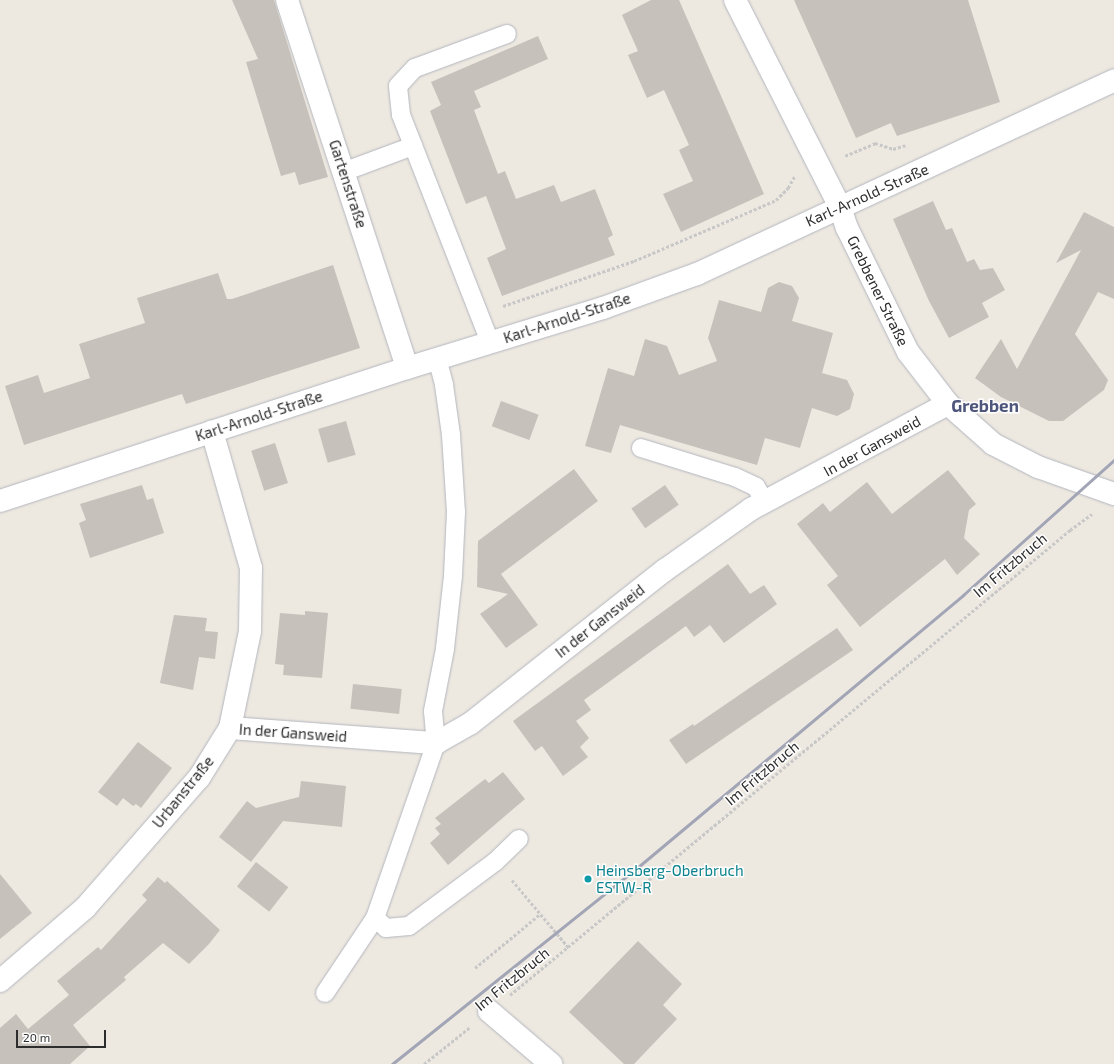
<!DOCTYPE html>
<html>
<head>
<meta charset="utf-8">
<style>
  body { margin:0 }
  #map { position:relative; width:1114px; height:1064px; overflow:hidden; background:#ede8e0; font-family:"Exo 2",sans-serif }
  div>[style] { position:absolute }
  .building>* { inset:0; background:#c6c2bb; transform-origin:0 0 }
  .path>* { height:2.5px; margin-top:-1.25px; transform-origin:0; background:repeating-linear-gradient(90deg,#c8c8c8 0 3px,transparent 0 5px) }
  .roads { filter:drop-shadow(0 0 1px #b3b6bf) drop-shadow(0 0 1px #b3b6bf) }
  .service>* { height:18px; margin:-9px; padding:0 9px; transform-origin:9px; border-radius:9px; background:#fff }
  .minor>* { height:22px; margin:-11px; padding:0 11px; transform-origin:11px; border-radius:11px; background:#fff }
  .tertiary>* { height:22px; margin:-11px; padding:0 11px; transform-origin:11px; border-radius:11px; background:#fff }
  .secondary>* { height:22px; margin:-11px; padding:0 11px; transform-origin:11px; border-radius:11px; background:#fff }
  .rail>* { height:3px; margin:-1.5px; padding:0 1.5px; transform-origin:1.5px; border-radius:1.5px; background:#a2a5b6 }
  .dots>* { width:11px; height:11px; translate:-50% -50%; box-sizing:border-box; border:2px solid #fff; border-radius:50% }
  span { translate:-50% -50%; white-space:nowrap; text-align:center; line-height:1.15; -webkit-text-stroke:3px #fff; paint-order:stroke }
  .street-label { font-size:15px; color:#2d2d2d }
  .culture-label { font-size:15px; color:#0d838f }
  .left { translate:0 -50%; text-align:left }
  .quarter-label { font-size:17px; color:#4e567c; font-weight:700 }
  .scale { position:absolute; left:16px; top:1030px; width:90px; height:18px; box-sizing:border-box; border:2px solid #2d2d2d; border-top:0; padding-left:5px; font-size:12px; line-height:14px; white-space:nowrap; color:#2d2d2d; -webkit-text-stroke:3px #fff; paint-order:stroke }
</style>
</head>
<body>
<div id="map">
  <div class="building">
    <div style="clip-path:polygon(232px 0,274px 0,328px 177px,299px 185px,295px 172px,281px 176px,246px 62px,258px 59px)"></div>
    <div style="clip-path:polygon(651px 0,679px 0,764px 194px,681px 232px,663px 194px,693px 181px,679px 150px,689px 145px,664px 90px,647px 98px,628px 55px,638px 51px,622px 15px)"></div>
    <div style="clip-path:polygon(794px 0,968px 0,1000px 102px,897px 136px,891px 123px,856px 138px)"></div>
    <div style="clip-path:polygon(538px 36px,548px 59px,474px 91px,481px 107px,474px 110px,498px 174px,505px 171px,516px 199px,554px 185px,561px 202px,595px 189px,613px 235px,608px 238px,615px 255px,502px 296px,487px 258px,506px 249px,486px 196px,466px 204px,430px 111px,441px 105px,431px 82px)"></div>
    <div style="clip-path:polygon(933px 201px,946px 230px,952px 228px,967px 262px,974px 259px,980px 270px,993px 268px,1005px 290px,982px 303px,989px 317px,949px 338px,929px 301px,893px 219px)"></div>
    <div style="clip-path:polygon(1084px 212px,1114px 227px,1114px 299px,1098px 292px,1075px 334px,1108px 380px,1104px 390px,1063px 421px,1049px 421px,1001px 397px,975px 378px,1001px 339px,1017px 369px,1081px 250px,1056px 263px)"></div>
    <div style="clip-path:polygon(333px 265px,360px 348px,186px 404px,182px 394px,24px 445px,5px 386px,38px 375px,44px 393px,90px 378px,79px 344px,145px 323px,137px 298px,218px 273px,227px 299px,232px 299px)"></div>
    <div style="clip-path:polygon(779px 282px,792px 286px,799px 298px,792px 321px,833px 333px,822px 373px,847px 380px,854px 394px,850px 409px,837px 416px,812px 408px,800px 448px,765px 438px,757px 465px,620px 425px,611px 453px,585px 446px,608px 368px,634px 376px,645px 339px,667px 346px,679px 375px,717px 361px,708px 338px,719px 300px,761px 312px,768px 288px)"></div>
    <div style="left:501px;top:401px;width:40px;height:27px;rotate:20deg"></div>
    <div style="left:346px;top:421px;width:35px;height:29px;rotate:74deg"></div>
    <div style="left:275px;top:443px;width:42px;height:25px;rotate:72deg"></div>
    <div style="clip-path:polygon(574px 469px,598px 501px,501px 574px,538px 625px,506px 648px,480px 614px,508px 594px,477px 587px,478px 541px)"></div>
    <div style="clip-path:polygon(948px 470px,976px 504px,969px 510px,964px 538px,980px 554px,957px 575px,945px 559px,860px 627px,827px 585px,838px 576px,797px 524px,823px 503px,830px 512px,867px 482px,892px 514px)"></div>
    <div style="clip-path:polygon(142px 485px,147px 500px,153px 498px,164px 533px,90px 558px,79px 523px,86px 520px,80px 504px)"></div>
    <div style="left:665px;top:485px;width:24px;height:41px;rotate:55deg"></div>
    <div style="clip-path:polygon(728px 564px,750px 594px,764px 585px,777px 604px,724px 643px,710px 625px,694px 637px,686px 626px,584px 700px,591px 710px,576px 721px,589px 738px,580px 747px,588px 757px,563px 776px,542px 746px,535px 751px,513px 721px)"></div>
    <div style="clip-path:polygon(305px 611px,328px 613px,322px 678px,283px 675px,284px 665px,275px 664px,280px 613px,305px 615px)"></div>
    <div style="clip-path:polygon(174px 615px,207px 618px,205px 631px,218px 632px,215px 659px,199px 657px,193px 690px,160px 683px)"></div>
    <div style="clip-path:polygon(837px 628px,853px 650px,686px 764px,669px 740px,693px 724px,694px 726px)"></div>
    <div style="left:353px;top:684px;width:49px;height:25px;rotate:6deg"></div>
    <div style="clip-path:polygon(138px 742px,172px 768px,141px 808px,136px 804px,133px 806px,123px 798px,117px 806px,98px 792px)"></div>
    <div style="clip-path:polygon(503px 772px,525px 799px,448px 865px,430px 843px,440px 834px,435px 828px,441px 824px,435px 818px,485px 779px,489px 783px)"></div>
    <div style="clip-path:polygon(301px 781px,346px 786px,342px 827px,283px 821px,251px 862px,219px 837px,247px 801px,256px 808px,299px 797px)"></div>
    <div style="left:256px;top:862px;width:41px;height:31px;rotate:38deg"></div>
    <div style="clip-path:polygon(0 874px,32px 913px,0 939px)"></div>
    <div style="clip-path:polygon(158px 877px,165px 883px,167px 881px,220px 930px,209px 944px,189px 964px,163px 943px,124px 977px,126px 980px,73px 1025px,90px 1046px,70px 1064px,0 1064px,0 1028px,16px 1014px,28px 1029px,69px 995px,57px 981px,98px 947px,101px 950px,147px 900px,142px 895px)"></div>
    <div style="clip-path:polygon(638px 941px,682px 984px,663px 1005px,677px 1019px,634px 1064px,624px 1064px,569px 1012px)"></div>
  </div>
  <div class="path">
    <div style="left:845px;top:156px;width:33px;rotate:-23deg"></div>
    <div style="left:875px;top:143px;width:19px;rotate:18deg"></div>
    <div style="left:893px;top:149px;width:14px;rotate:-17deg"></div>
    <div style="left:503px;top:306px;width:139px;rotate:-19deg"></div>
    <div style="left:634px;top:261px;width:155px;rotate:-23.2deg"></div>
    <div style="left:776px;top:200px;width:17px;rotate:-45deg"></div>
    <div style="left:788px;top:188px;width:13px;rotate:-61deg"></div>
    <div style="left:512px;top:880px;width:89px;rotate:50deg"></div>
    <div style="left:475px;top:968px;width:85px;rotate:-39.7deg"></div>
    <div style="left:510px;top:995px;width:728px;rotate:-39.7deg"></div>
    <div style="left:1070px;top:530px;width:27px;rotate:-36deg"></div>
    <div style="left:424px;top:1064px;width:58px;rotate:-38.7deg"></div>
  </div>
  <div class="roads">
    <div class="service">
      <div style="left:343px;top:172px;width:75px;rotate:-20.4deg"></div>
      <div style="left:490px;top:342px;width:244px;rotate:-111.4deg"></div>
      <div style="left:401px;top:115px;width:29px;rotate:-96deg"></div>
      <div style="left:398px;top:86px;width:25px;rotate:-47deg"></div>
      <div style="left:415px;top:68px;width:98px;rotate:-20.3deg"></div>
      <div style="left:437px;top:358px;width:28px;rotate:75deg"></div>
      <div style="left:444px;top:385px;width:50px;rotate:82deg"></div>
      <div style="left:451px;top:435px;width:77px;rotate:86.3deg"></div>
      <div style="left:456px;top:512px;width:64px;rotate:92.7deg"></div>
      <div style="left:453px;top:576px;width:73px;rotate:96.3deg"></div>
      <div style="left:445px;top:649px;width:63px;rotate:101deg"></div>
      <div style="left:433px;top:711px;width:32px;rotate:85deg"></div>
      <div style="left:436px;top:743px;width:185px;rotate:109.2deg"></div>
      <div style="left:375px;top:918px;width:15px;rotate:42deg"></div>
      <div style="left:386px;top:928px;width:23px;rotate:-5deg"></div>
      <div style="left:409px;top:926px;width:107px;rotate:-36.7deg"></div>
      <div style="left:495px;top:862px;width:33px;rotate:-44deg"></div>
      <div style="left:641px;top:448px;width:98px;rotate:17.1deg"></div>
      <div style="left:735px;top:477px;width:23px;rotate:25deg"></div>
      <div style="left:756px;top:487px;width:17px;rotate:59deg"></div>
      <div style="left:325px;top:993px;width:90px;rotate:-56.3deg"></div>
    </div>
    <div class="minor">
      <div style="left:287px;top:0;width:387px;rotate:71.9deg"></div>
      <div style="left:840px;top:207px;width:22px;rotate:72deg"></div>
      <div style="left:847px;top:228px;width:138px;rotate:63.8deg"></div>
      <div style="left:908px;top:352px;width:66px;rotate:52.4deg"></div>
      <div style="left:948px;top:404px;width:60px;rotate:41.6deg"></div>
      <div style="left:993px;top:444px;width:51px;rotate:27.1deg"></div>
      <div style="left:1038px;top:467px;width:81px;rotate:19.6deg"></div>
      <div style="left:230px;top:728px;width:207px;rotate:4.2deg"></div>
      <div style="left:436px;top:743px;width:40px;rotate:-29.7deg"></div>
      <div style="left:471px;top:723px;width:247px;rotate:-38.3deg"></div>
      <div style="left:665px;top:570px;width:105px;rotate:-35.3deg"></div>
      <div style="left:751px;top:509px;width:223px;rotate:-28.1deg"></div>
      <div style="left:0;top:981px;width:112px;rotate:-40.7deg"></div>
      <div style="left:85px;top:908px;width:173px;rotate:-48.8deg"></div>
      <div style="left:199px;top:778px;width:59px;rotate:-58.2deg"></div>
      <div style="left:230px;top:728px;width:99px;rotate:-78.3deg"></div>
      <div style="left:250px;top:631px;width:63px;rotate:-89.1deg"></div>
      <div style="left:251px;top:568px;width:142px;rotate:-105.9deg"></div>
      <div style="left:489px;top:1011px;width:82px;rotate:40.5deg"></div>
    </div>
    <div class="tertiary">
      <div style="left:735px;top:0;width:232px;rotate:63.1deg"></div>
    </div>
    <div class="secondary">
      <div style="left:0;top:501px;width:428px;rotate:-18.1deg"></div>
      <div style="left:407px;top:368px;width:205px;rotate:-17deg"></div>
      <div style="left:603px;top:308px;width:100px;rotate:-19.9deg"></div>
      <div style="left:697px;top:274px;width:460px;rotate:-24.9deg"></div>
    </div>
  </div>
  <div class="rail">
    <div style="left:392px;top:1064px;width:307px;rotate:-38.7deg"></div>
    <div style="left:632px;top:872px;width:432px;rotate:-39.9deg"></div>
    <div style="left:963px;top:595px;width:203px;rotate:-41.8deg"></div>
  </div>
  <div class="dots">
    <div style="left:588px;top:879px;background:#0f9aa8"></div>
  </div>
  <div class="street-label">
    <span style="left:348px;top:184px;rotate:72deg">Gartenstraße</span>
    <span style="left:867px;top:195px;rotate:-24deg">Karl-Arnold-Straße</span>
    <span style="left:878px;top:291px;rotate:64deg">Grebbener Straße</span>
    <span style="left:567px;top:318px;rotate:-18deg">Karl-Arnold-Straße</span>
    <span style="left:259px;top:416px;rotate:-18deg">Karl-Arnold-Straße</span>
    <span style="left:872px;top:446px;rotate:-29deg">In der Gansweid</span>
    <span style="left:1010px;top:565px;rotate:-40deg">Im Fritzbruch</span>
    <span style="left:600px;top:621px;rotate:-38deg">In der Gansweid</span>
    <span style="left:293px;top:733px;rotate:4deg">In der Gansweid</span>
    <span style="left:762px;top:773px;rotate:-40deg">Im Fritzbruch</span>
    <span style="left:183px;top:792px;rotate:-51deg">Urbanstraße</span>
    <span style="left:512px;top:979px;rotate:-39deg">Im Fritzbruch</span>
  </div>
  <div class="culture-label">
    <span class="left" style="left:596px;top:879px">Heinsberg-Oberbruch<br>ESTW-R</span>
  </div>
  <div class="quarter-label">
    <span style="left:985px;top:406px">Grebben</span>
  </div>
  <div class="scale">20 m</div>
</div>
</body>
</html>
